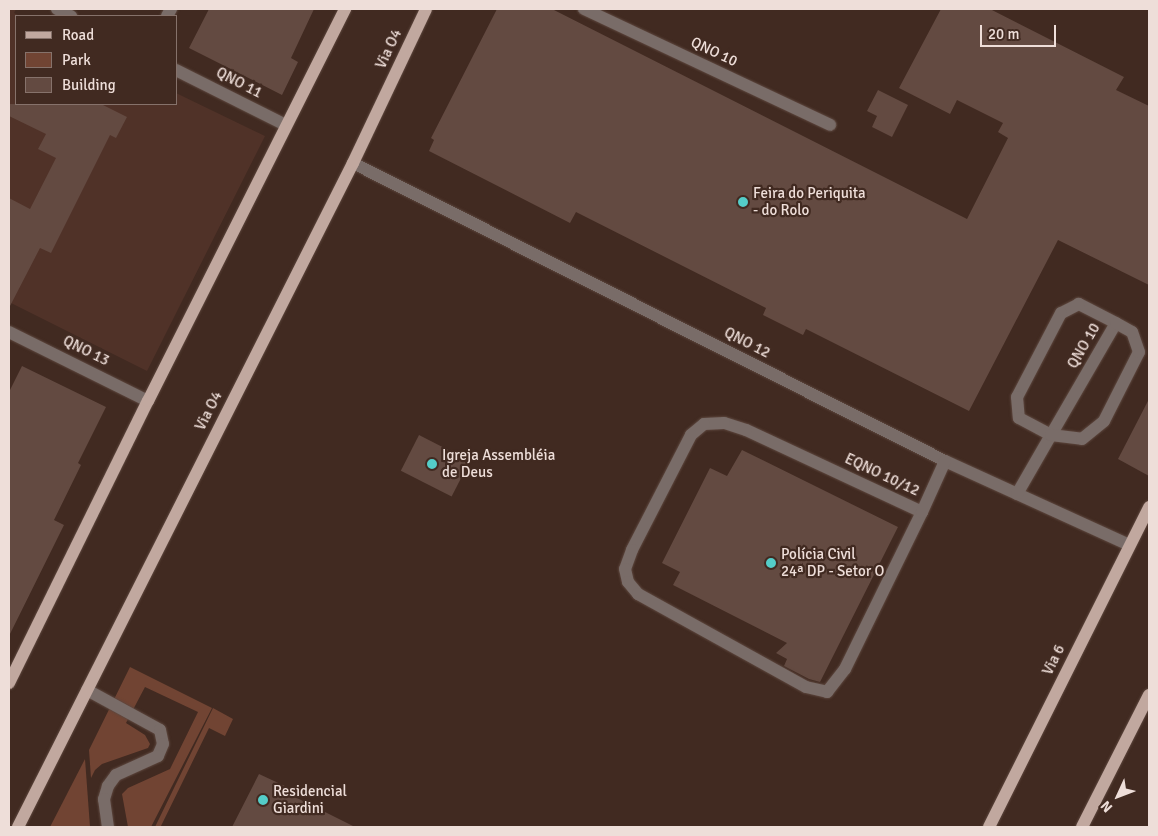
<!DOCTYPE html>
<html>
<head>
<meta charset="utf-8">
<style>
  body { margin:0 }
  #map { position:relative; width:1158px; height:836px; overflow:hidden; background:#412a21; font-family:Signika,sans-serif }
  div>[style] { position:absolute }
  .built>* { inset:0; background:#503228 }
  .green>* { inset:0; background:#714433 }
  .building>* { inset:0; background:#634a41; transform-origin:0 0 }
  .roads { filter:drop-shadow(0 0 1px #5d473e) drop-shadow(0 0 1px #5d473e) }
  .minor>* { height:12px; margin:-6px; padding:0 6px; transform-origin:6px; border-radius:6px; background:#796c68 }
  .major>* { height:12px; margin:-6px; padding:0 6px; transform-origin:6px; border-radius:6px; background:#c1a89f }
  .dots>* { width:14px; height:14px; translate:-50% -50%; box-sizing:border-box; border:2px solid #412a21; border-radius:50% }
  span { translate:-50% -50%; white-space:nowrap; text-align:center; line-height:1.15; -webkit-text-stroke:4.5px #412a21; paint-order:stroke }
  .street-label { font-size:15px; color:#eeded9 }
  .poi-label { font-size:15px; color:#eeded9 }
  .left { translate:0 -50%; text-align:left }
  .frame { position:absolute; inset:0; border:10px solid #eeded9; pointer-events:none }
  .legend { position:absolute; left:15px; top:15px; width:162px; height:90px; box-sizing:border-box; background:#412a21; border:1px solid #86726b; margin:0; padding:6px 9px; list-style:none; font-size:15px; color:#eeded9 }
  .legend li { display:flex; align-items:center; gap:10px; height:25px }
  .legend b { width:25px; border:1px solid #86726b }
  .north { position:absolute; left:1093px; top:771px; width:50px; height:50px; -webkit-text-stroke:4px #412a21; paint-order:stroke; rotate:227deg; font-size:14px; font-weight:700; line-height:20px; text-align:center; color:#eeded9 }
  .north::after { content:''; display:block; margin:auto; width:18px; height:22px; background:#eeded9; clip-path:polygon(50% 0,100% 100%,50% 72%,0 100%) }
  .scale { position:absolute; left:980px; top:25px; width:76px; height:22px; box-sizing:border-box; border:2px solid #eeded9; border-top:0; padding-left:6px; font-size:15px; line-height:18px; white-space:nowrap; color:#eeded9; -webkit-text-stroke:4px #412a21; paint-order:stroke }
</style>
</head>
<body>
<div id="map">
  <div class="built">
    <div style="clip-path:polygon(9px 9px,16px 9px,14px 13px,20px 16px,16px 16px,16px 104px,176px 104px,176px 93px,265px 136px,147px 371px,9px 302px)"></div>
  </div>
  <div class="green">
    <div style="clip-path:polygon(130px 667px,212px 708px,151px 827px,128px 827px,122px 794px,128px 788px,170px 769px,198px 712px,145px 687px,126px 723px,145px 735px,150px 744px,148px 748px,102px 764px,95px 770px,91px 778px,89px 750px)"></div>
    <div style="clip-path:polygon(213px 708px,233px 719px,225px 736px,209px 728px,161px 826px,163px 827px,155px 827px)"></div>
    <div style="clip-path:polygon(85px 759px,90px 827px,50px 827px)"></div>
  </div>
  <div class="building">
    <div style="clip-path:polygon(209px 9px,314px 9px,291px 58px,298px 62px,282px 95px,189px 48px)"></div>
    <div style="clip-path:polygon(497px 9px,552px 9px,967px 219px,1008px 138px,998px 132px,1003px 123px,957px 100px,950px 114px,899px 88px,941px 9px,990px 9px,1124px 77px,1116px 90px,1149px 106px,1149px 285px,1058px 240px,969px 411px,806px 329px,803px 335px,763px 315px,766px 308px,576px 212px,570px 223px,429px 151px,434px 140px,431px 138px)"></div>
    <div style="clip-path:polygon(878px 90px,908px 105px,892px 137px,872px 127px,877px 116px,867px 111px)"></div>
    <div style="clip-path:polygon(9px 104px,101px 104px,127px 117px,116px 138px,110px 135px,51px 253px,40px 248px,9px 308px,9px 198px,30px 209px,56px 158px,38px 149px,46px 134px,9px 116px)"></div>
    <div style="clip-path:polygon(22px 366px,106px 407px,78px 463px,81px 465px,54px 520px,64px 525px,9px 636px,9px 392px)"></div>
    <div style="clip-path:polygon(1149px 399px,1149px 476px,1118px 459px)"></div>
    <div style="left:419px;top:435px;width:57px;height:40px;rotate:27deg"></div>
    <div style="clip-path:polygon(742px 450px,898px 527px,820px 682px,809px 679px,784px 666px,787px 659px,776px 653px,787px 643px,673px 585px,680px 572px,662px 563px,710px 468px,727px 476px)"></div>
    <div style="clip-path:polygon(259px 774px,287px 787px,285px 792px,355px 827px,232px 827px)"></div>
  </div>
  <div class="roads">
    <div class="minor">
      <div style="left:57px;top:9px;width:16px;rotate:27deg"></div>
      <div style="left:584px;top:9px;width:272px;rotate:25.2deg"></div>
      <div style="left:167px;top:16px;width:8px;rotate:-60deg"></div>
      <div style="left:176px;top:70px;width:123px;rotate:26.6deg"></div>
      <div style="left:353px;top:163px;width:663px;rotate:26.72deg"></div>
      <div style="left:945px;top:461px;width:202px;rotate:24.5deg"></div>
      <div style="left:9px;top:332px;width:155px;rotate:26.4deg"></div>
      <div style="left:1017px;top:494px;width:68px;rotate:-60deg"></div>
      <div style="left:1051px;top:435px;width:129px;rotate:-59.9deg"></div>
      <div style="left:1116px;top:323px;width:42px;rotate:-152.8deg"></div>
      <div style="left:1079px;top:304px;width:20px;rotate:153deg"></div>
      <div style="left:1061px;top:313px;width:95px;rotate:117.6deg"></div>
      <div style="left:1017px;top:397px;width:21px;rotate:85deg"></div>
      <div style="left:1019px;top:418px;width:36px;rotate:28deg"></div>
      <div style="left:1051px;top:435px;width:31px;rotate:7deg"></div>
      <div style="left:1082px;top:439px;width:28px;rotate:-39deg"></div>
      <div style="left:1104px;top:421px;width:77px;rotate:-63.1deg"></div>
      <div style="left:1139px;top:352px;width:21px;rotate:-109deg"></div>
      <div style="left:1132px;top:332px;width:18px;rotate:-151deg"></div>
      <div style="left:922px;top:512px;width:194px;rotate:-155deg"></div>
      <div style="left:746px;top:430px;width:23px;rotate:-162deg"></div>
      <div style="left:724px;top:423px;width:20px;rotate:177deg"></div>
      <div style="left:704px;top:424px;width:17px;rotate:140deg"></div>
      <div style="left:691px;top:435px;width:129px;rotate:117.2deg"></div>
      <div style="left:632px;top:550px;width:20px;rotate:110deg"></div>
      <div style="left:625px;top:569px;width:13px;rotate:77deg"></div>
      <div style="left:628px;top:582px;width:16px;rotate:50deg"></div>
      <div style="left:638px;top:594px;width:192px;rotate:29deg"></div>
      <div style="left:806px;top:687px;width:22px;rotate:13deg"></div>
      <div style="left:827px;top:692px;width:29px;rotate:-52deg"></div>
      <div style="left:845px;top:669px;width:175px;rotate:-63.9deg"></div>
      <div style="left:922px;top:512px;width:56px;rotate:-65.7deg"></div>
      <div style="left:87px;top:690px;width:83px;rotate:28.7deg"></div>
      <div style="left:160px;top:730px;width:14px;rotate:78deg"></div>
      <div style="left:163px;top:744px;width:13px;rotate:113deg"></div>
      <div style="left:158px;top:756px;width:46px;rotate:155.7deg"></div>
      <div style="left:116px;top:775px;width:14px;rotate:126deg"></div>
      <div style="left:108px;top:786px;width:14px;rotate:107deg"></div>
      <div style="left:104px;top:799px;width:28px;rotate:82deg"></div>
    </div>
    <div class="major">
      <div style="left:9px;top:683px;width:314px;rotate:-63.8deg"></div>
      <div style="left:148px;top:401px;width:439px;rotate:-63.3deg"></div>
      <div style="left:18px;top:827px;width:744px;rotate:-63.23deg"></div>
      <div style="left:353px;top:163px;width:170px;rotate:-64.6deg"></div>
      <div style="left:989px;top:827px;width:358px;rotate:-63.4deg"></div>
      <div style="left:1082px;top:827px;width:148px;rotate:-63.1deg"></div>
    </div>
  </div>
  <div class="dots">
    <div style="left:743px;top:202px;background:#54cdc8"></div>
    <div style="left:432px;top:464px;background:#54cdc8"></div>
    <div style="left:771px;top:563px;background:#54cdc8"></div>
    <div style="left:263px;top:800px;background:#54cdc8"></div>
  </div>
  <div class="street-label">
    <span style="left:389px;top:49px;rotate:-65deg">Via O4</span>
    <span style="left:714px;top:52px;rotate:25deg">QNO 10</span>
    <span style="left:239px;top:83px;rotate:27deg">QNO 11</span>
    <span style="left:747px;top:343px;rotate:27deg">QNO 12</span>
    <span style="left:1084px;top:346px;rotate:-60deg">QNO 10</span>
    <span style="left:86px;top:351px;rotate:26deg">QNO 13</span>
    <span style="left:209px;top:411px;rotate:-63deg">Via O4</span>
    <span style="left:882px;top:475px;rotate:25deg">EQNO 10/12</span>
    <span style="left:1054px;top:660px;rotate:-64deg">Via 6</span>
  </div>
  <div class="poi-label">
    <span class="left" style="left:753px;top:202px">Feira do Periquita<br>- do Rolo</span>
    <span class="left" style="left:442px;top:464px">Igreja Assembléia<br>de Deus</span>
    <span class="left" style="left:781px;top:563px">Polícia Civil<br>24ª DP - Setor O</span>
    <span class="left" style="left:273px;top:800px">Residencial<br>Giardini</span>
  </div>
  <div class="frame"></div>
  <ul class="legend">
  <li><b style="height:6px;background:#c1a89f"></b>Road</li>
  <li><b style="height:14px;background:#714433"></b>Park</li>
  <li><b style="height:14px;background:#634a41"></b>Building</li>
  </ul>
  <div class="north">N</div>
  <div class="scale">20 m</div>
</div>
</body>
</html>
